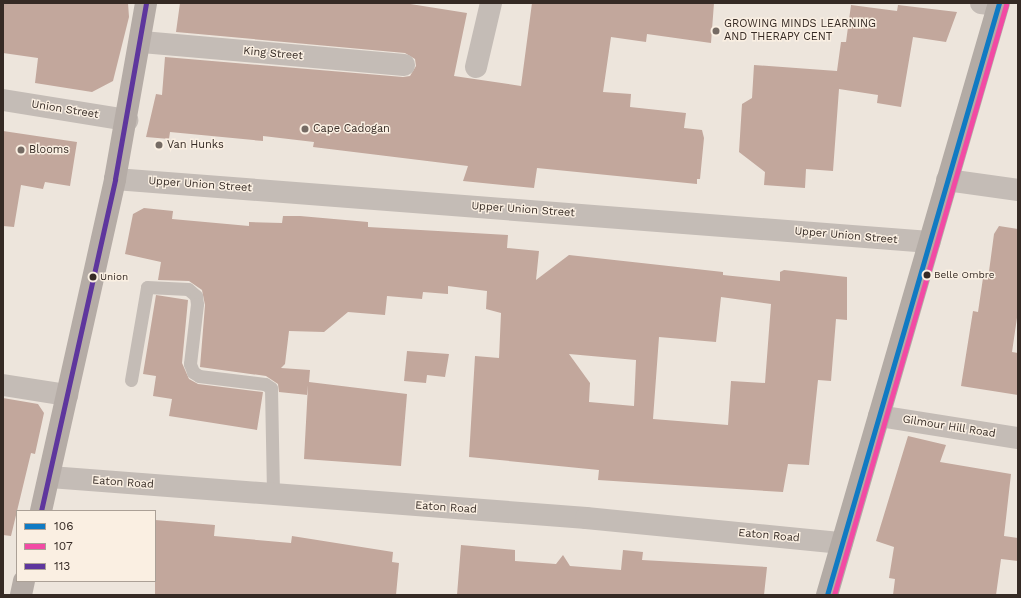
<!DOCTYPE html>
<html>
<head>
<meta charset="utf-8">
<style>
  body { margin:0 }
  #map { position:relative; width:1021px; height:598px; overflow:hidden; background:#ede5dc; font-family:"Work Sans",sans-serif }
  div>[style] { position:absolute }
  .building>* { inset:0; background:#c2a79c }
  .lane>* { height:13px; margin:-6.5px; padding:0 6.5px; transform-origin:6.5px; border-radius:6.5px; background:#c4bcb6 }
  .street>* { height:22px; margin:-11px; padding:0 11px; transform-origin:11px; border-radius:11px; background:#c4bcb6 }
  .secondary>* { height:22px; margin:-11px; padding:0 11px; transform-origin:11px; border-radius:11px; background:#b5aca6 }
  .primary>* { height:22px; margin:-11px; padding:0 11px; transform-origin:11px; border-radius:11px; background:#b3aba5 }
  .bus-1>* { height:5px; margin:-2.5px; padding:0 2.5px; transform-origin:2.5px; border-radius:2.5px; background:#107ac3 }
  .bus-2>* { height:5px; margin:-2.5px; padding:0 2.5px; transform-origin:2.5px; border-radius:2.5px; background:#f24aa4 }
  .bus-3>* { height:5px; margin:-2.5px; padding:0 2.5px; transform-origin:2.5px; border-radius:2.5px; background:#5e369d }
  .dots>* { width:11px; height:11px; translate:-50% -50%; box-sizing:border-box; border:2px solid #faefe2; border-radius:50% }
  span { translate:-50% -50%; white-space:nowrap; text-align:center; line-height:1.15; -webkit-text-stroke:3px #faefe2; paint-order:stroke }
  .bus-label { font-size:10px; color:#352a24 }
  .left { translate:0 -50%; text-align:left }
  .poi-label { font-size:11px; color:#352a24 }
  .street-label { font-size:11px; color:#352a24 }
  .frame { position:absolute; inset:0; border:4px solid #352a24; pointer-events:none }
  .legend { position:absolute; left:16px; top:510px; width:140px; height:72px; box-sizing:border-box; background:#faefe2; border:1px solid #aba096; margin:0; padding:5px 7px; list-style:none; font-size:12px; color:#352a24 }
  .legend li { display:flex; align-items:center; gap:8px; height:20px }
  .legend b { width:20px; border:1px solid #aba096 }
</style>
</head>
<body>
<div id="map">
  <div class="building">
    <div style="clip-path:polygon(3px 3px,128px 3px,129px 17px,113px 81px,92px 92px,35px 83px,38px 58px,3px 53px)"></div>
    <div style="clip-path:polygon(180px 3px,404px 3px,467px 13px,454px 76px,521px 86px,532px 3px,714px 3px,711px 43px,647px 34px,646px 42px,611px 37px,603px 92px,631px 94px,630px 107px,686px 113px,684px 128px,702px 130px,704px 138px,700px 179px,697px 179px,697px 184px,537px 168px,534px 188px,463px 181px,468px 166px,313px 147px,314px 142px,263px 136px,263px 141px,170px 132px,169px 139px,146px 137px,156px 94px,162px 95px,165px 57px,403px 77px,410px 76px,416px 66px,415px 59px,405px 53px,176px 32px)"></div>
    <div style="clip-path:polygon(851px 5px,897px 11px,898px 5px,957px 12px,946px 42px,913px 37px,901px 107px,877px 103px,878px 95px,839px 89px,833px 171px,806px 169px,805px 188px,764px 185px,765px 172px,739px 152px,742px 104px,752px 98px,754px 65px,837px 71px,841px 42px,846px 42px)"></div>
    <div style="clip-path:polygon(3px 131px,77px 142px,70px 186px,45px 182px,43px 189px,21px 185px,14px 227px,3px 226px)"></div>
    <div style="clip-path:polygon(evenodd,144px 208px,173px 211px,172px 219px,249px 226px,249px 222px,282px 223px,283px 216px,300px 216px,368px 222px,368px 227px,508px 235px,507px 248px,539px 251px,536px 280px,569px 255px,723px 272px,723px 275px,780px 281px,780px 272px,784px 270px,847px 277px,847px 320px,836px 319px,831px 381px,818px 380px,809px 465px,788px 464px,783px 492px,598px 480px,599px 470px,469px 457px,475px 356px,499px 358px,501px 313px,486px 309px,487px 291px,448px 286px,448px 294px,423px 292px,422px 299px,387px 296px,385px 315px,348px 312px,324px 332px,289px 331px,285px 364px,281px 368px,310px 370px,309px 382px,407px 394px,401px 466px,304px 459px,308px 385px,308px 395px,279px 392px,278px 384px,266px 376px,200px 367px,205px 305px,202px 290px,189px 281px,158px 280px,161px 262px,125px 254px,133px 214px,144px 208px,721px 297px,771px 304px,765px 383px,731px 381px,728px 425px,653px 419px,659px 337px,716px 342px,721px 297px,144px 208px,569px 354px,636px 360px,634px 406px,589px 402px,590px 383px,569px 354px)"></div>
    <div style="clip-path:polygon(999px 226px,1018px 229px,1018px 311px,1012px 352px,1018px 353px,1018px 395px,961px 386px,973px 311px,978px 312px,983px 278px,988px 279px,994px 234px)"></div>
    <div style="clip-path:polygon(156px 295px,188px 300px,182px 363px,189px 379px,198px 384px,263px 392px,257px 430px,169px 416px,172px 399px,153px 396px,156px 376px,143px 374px)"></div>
    <div style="clip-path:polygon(407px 351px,449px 354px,445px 377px,427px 375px,426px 383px,404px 381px)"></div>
    <div style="clip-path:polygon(3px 398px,38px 404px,44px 413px,35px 454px,31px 453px,11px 536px,3px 535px)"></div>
    <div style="clip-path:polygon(908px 436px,946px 445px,940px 462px,1011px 474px,1004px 536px,1018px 538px,1018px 561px,1001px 559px,996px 595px,893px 595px,895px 579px,889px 578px,894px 547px,876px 541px)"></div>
    <div style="clip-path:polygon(155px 520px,215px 525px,214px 536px,291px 543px,292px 536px,393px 552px,392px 562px,399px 563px,396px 595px,155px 595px)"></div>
    <div style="clip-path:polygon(461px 545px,515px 550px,515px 561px,556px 564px,563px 555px,570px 566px,621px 570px,623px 550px,643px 552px,642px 560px,767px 567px,764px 595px,457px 595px)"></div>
  </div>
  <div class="lane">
    <div style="left:131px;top:380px;width:94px;rotate:-80.2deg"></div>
    <div style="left:147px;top:287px;width:41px;rotate:2.8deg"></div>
    <div style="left:188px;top:289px;width:11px;rotate:41deg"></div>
    <div style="left:196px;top:296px;width:8px;rotate:83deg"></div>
    <div style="left:197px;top:304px;width:60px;rotate:96.7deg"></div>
    <div style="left:190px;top:364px;width:9px;rotate:69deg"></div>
    <div style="left:193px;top:372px;width:7px;rotate:34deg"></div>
    <div style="left:199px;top:376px;width:66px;rotate:6.9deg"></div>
    <div style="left:265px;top:384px;width:7px;rotate:34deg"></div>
    <div style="left:271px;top:388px;width:106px;rotate:88.9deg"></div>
  </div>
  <div class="street">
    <div style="left:981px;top:3px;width:17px;rotate:7deg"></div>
    <div style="left:142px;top:42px;width:263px;rotate:5deg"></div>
    <div style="left:476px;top:67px;width:66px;rotate:-76.8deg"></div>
    <div style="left:3px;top:100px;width:126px;rotate:9.2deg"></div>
    <div style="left:115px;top:179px;width:817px;rotate:4.42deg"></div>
    <div style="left:947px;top:180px;width:72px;rotate:8deg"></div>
    <div style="left:3px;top:385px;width:65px;rotate:8.9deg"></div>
    <div style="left:879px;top:416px;width:141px;rotate:9deg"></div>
    <div style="left:50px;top:477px;width:538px;rotate:4.37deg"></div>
    <div style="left:586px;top:518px;width:257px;rotate:5.6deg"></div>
  </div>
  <div class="secondary">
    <div style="left:41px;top:511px;width:340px;rotate:-77.4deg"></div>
    <div style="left:115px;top:179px;width:179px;rotate:-80deg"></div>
    <div style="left:21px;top:595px;width:14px;rotate:-78deg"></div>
  </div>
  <div class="primary">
    <div style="left:827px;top:595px;width:616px;rotate:-73.8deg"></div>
  </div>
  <div class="bus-1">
    <div style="left:827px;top:595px;width:616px;rotate:-73.8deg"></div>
  </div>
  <div class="bus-2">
    <div style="left:834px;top:595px;width:615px;rotate:-73.75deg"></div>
  </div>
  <div class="bus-3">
    <div style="left:41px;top:511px;width:340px;rotate:-77.4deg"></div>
    <div style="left:115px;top:179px;width:179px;rotate:-80deg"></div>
  </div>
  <div class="dots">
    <div style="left:716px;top:31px;background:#756b64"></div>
    <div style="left:305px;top:129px;background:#756b64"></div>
    <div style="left:159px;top:145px;background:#756b64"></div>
    <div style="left:21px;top:150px;background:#756b64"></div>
    <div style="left:927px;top:275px;background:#352a24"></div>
    <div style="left:93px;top:277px;background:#352a24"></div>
  </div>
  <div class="bus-label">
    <span class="left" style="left:934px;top:275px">Belle Ombre</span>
    <span class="left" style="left:100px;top:277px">Union</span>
  </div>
  <div class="poi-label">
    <span class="left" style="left:724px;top:31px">GROWING MINDS LEARNING<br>AND THERAPY CENT</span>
    <span class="left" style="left:313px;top:129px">Cape Cadogan</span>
    <span class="left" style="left:167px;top:145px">Van Hunks</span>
    <span class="left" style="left:29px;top:150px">Blooms</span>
  </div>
  <div class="street-label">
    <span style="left:273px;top:54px;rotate:5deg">King Street</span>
    <span style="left:65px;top:110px;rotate:9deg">Union Street</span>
    <span style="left:200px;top:185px;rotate:4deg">Upper Union Street</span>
    <span style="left:523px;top:210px;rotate:4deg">Upper Union Street</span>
    <span style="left:846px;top:236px;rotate:5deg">Upper Union Street</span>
    <span style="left:949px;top:427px;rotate:9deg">Gilmour Hill Road</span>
    <span style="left:123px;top:483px;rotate:4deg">Eaton Road</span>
    <span style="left:446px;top:508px;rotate:4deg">Eaton Road</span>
    <span style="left:769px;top:536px;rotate:5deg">Eaton Road</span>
  </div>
  <div class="frame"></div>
  <ul class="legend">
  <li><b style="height:5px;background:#107ac3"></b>106</li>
  <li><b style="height:5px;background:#f24aa4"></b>107</li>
  <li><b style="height:5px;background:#5e369d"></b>113</li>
  </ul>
</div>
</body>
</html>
